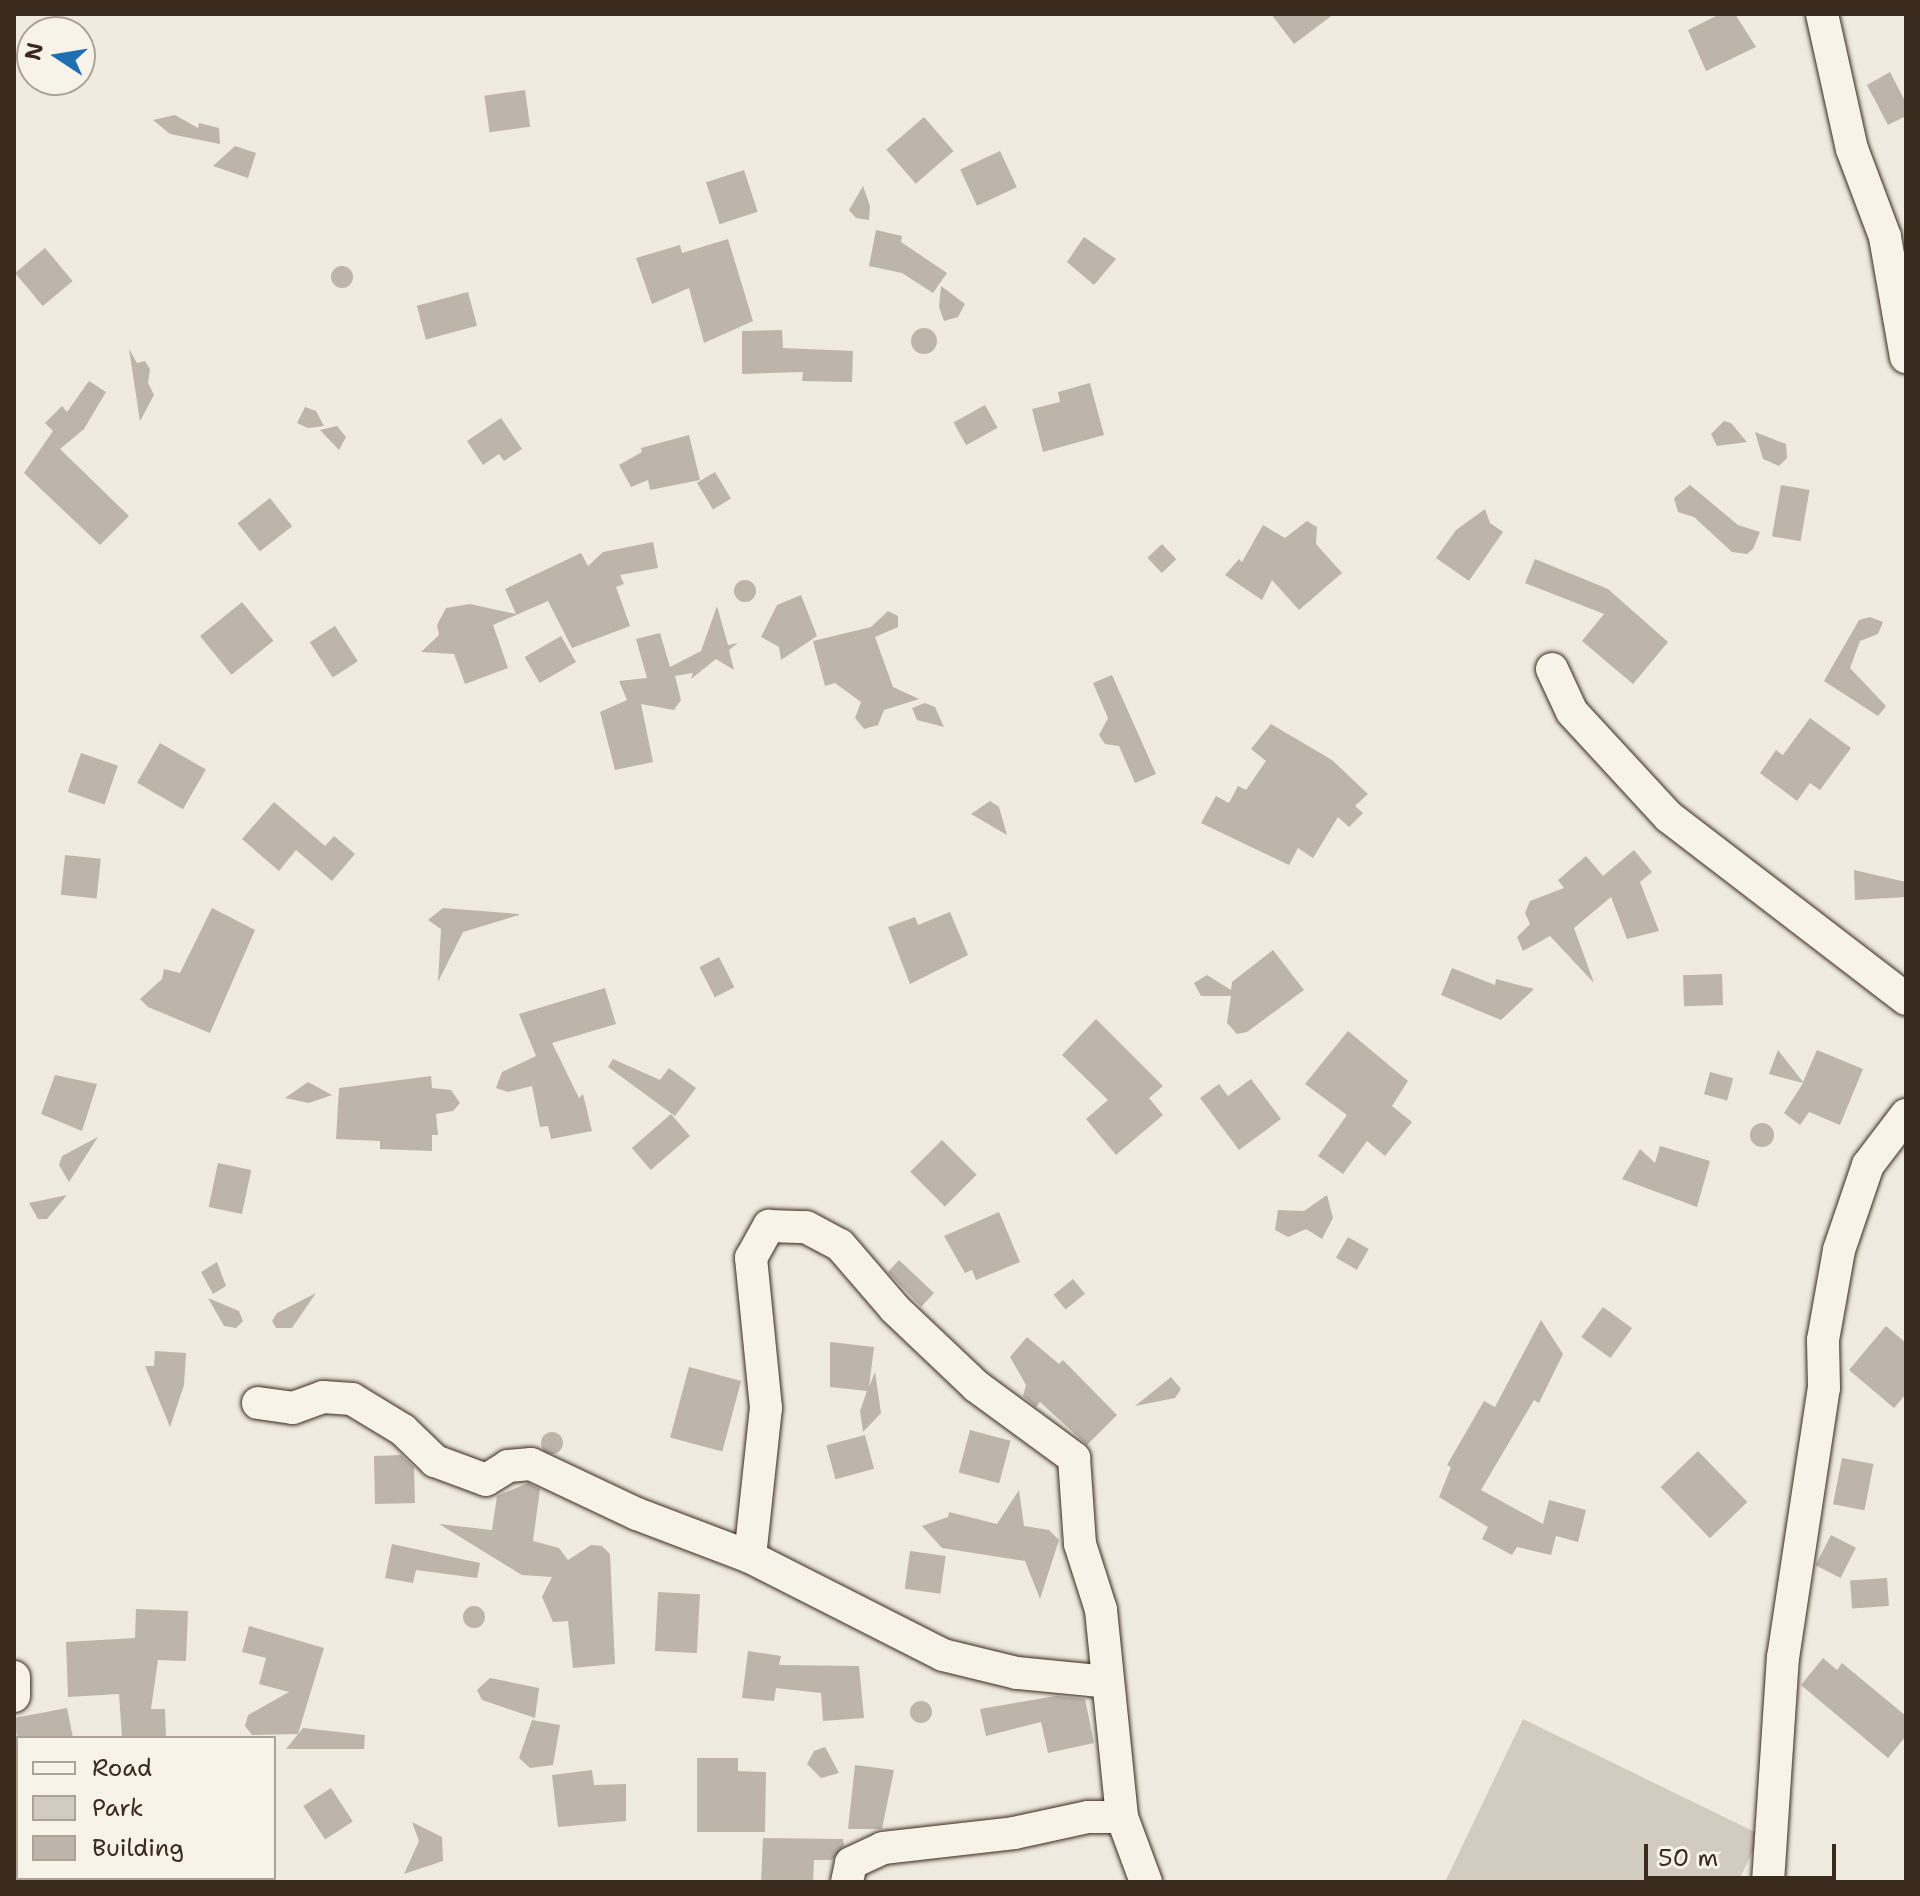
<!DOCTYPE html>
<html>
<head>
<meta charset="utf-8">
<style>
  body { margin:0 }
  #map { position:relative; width:1920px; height:1896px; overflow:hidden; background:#efebe0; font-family:"Shantell Sans",sans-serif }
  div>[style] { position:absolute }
  .green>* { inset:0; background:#d1cbc0 }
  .building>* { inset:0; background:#bdb5aa; transform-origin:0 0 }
  .round { border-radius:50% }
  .roads { filter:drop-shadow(0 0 2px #3b2a1e) drop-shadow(0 0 2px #3b2a1e) }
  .minor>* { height:32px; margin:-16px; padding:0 16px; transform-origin:16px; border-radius:16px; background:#f7f3e8 }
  span { translate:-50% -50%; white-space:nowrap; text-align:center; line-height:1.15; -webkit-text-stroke:7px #f7f3e8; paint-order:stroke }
  .frame { position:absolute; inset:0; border:16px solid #3b2a1e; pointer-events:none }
  .legend { position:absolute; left:16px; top:1736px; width:260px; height:144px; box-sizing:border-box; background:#f7f3e8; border:2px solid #aca397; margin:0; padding:10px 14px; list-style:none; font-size:24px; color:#3b2a1e }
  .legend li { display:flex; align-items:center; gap:16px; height:40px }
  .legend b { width:40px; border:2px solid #aca397 }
  .north { position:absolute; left:16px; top:16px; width:80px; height:80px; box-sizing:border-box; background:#f7f3e8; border:2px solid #aca397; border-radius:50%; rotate:282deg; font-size:22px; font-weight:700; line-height:32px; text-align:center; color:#3b2a1e }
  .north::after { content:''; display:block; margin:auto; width:28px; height:36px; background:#1f6fb2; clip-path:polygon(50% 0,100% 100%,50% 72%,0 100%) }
  .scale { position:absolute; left:1644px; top:1844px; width:192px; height:36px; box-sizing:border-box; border:4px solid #3b2a1e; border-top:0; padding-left:10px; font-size:24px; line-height:28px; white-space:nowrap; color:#3b2a1e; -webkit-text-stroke:6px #f7f3e8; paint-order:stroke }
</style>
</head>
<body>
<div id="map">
  <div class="green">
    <div style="clip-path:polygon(1523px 1719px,1761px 1835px,1738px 1882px,1445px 1882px)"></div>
  </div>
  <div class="building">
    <div style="clip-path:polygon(1271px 14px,1334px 14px,1294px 44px)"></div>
    <div style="clip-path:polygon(1720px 14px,1735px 14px,1756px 47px,1706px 71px,1688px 30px)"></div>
    <div style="clip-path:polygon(1890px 72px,1906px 103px,1906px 116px,1888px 125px,1867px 85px)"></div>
    <div style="left:525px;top:90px;width:37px;height:41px;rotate:82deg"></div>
    <div style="clip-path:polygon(175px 115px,198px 128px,199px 123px,219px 128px,220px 144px,170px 134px,153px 120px)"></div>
    <div style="left:924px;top:117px;width:45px;height:50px;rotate:49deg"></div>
    <div style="clip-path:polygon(235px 146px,256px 153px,248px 178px,213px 166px)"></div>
    <div style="left:1000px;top:151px;width:40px;height:44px;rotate:65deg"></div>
    <div style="left:744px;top:170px;width:44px;height:40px;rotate:72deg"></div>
    <div style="clip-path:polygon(863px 186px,870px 206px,869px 220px,856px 218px,849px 210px)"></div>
    <div style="clip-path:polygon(876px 230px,902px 236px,901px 242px,947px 273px,933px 293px,902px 273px,869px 266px)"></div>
    <div style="clip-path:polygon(1084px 237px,1116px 259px,1094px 285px,1067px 262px)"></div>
    <div style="clip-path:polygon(728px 239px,753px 321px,704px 343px,689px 288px,652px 304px,636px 258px,680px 245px,682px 253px)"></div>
    <div style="left:45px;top:248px;width:43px;height:39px;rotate:50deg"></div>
    <div class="round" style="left:331px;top:266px;width:22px;height:22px"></div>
    <div style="clip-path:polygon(941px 286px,965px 304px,958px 317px,944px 321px,939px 307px)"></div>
    <div style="left:468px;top:292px;width:35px;height:53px;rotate:75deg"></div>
    <div class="round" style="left:911px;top:328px;width:26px;height:26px"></div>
    <div style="clip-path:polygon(782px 330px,783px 348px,853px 351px,852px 382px,802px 381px,803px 372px,742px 374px,742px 331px)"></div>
    <div style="clip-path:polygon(129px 349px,137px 363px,145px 361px,150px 369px,148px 383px,154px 395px,140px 421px)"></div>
    <div style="clip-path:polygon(89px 381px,106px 392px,84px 429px,60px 449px,129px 516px,100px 545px,24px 473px,53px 431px,45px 423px,62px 406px,67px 412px)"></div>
    <div style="clip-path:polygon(1090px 383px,1104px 435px,1043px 452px,1032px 409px,1060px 402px,1058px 392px)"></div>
    <div style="left:985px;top:405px;width:26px;height:36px;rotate:61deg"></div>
    <div style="clip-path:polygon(305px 407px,316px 411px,324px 426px,308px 428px,297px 423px)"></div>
    <div style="clip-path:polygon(501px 418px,522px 449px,504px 461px,499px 454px,483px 465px,467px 441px)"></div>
    <div style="clip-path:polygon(1724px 421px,1731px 423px,1747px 442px,1717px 446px,1711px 434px)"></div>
    <div style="clip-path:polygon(337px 426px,346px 437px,339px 450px,320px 430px)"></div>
    <div style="clip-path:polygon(1755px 432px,1786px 444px,1787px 458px,1779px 466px,1763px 459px)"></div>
    <div style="clip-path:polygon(689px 435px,700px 480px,650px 490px,648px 480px,631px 487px,619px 465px,642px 452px,641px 448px)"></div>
    <div style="left:715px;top:472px;width:31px;height:21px;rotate:59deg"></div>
    <div style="clip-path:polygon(1690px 485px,1738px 525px,1760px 532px,1753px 549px,1747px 554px,1732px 552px,1694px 517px,1678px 512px,1674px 498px)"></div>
    <div style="left:1781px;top:485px;width:29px;height:52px;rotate:10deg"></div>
    <div style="left:270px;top:498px;width:36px;height:41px;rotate:52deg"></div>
    <div style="clip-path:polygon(1485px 509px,1490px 523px,1503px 532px,1469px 581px,1436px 558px,1456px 530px)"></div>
    <div style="clip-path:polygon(1307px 521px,1317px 527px,1316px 544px,1342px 573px,1299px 610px,1272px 580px,1262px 600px,1225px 575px,1239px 559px,1242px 562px,1263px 525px,1285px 538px)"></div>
    <div style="clip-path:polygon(653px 542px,658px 568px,620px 575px,624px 584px,616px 587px,630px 626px,572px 648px,548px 601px,493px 625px,508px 668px,465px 684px,454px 654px,421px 652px,439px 635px,437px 625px,446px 608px,470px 604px,516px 614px,505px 589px,581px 553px,588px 566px,603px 552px)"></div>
    <div style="left:1162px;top:544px;width:21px;height:20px;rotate:47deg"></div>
    <div style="clip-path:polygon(1535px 559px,1608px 589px,1668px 642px,1633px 684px,1582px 641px,1604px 614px,1525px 583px)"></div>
    <div class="round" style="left:734px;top:580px;width:22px;height:22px"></div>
    <div style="clip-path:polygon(801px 595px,817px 636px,781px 660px,779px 647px,761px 637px,777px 605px)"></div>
    <div style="left:242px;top:602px;width:50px;height:54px;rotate:51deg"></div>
    <div style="clip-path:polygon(717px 606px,728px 645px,738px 643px,729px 650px,734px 670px,716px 659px,691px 679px,693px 673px,675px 676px,681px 700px,674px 710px,641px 704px,653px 762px,615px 770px,600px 712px,627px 700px,619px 681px,647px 678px,636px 639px,660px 633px,670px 667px,701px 651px)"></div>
    <div style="clip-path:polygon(888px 611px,898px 616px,898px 627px,875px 637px,893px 687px,919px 699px,884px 710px,878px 725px,864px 729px,855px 718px,861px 702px,835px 683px,825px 686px,813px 641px,871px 627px)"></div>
    <div style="clip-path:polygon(1870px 617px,1883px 622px,1878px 634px,1860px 641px,1850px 668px,1886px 706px,1878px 716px,1824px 681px,1859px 620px)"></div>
    <div style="left:335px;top:626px;width:42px;height:30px;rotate:57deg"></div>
    <div style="left:561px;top:636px;width:30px;height:42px;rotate:60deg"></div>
    <div style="clip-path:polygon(1112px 675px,1156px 774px,1135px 783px,1119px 746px,1105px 744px,1099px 735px,1108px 718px,1093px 683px)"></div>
    <div style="clip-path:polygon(925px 703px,935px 707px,944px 727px,917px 720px,912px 708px)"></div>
    <div style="clip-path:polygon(1810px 718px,1851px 748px,1820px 790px,1810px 783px,1797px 801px,1760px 773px,1776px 750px,1783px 755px)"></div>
    <div style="clip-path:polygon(1271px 724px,1332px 760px,1368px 794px,1355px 806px,1363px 813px,1349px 827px,1338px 817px,1313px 858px,1298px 848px,1289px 865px,1201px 823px,1216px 796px,1229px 803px,1238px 786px,1246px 790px,1266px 761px,1251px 749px)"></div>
    <div style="left:160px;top:743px;width:53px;height:46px;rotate:30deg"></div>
    <div style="left:81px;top:753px;width:39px;height:41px;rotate:19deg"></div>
    <div style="clip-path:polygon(990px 801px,999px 807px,1007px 835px,971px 814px)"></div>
    <div style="clip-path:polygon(274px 802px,325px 846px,334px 836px,355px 854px,332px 881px,296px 850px,279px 871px,242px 839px)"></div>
    <div style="clip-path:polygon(1634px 850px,1652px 872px,1640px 882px,1659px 931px,1627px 939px,1611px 897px,1574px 928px,1594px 983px,1550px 936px,1523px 951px,1517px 937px,1530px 924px,1525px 913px,1530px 901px,1564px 888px,1558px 880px,1586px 856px,1603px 876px)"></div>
    <div style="left:65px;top:855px;width:36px;height:40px;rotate:6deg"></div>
    <div style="clip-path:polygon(1854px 870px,1906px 882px,1906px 897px,1855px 900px)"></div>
    <div style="clip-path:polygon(212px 908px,255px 930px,210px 1033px,148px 1007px,140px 999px,162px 979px,164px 969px,180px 973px)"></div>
    <div style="clip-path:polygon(443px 908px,519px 914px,519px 915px,463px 932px,438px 982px,441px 929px,428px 920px)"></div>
    <div style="clip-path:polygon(950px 912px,968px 955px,910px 984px,888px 927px,915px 917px,918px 925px)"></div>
    <div style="clip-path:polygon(1273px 950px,1304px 990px,1247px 1032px,1237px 1034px,1227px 1023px,1231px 996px,1201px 996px,1194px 983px,1207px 975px,1231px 990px,1232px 982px)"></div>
    <div style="left:719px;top:957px;width:34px;height:22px;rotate:63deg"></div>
    <div style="clip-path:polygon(1452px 968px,1495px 985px,1496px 979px,1534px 989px,1501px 1020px,1441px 995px)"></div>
    <div style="left:1722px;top:974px;width:31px;height:39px;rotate:88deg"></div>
    <div style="clip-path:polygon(605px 988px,616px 1024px,552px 1043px,579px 1098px,583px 1094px,592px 1131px,551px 1139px,548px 1126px,540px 1127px,532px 1086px,508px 1092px,496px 1088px,502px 1072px,536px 1056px,519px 1014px)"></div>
    <div style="clip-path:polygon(1096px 1019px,1163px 1086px,1149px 1098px,1163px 1115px,1116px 1155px,1086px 1119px,1108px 1100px,1062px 1055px)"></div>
    <div style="clip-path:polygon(1348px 1031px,1408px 1081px,1392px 1106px,1412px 1122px,1385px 1156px,1367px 1141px,1343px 1174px,1318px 1156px,1347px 1115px,1305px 1084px)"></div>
    <div style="clip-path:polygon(1778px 1050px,1803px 1082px,1817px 1050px,1863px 1069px,1840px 1125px,1809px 1112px,1800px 1125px,1784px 1113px,1803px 1083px,1769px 1074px)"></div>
    <div style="clip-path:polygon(613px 1059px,660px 1080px,669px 1068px,696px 1088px,675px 1116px,608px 1067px)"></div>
    <div style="left:1710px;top:1072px;width:24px;height:23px;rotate:15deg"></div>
    <div style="clip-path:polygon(55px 1075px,97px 1084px,82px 1131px,41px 1114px)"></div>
    <div style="clip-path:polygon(431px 1076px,432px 1088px,451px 1090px,460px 1103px,453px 1111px,436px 1114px,438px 1135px,432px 1135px,432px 1151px,380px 1149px,380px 1141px,336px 1139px,339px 1088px)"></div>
    <div style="clip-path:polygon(1251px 1079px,1281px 1119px,1239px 1150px,1200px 1098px,1219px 1084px,1228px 1096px)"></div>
    <div style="clip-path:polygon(308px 1082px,332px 1095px,309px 1103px,285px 1098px)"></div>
    <div style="left:671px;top:1114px;width:29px;height:52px;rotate:49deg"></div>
    <div class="round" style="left:1750px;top:1123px;width:24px;height:24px"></div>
    <div style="clip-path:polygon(98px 1137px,69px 1182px,59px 1165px,62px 1156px)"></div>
    <div style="left:942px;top:1140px;width:49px;height:45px;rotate:45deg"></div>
    <div style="clip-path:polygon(1660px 1146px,1710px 1161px,1697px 1207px,1622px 1179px,1640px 1149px,1655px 1163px)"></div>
    <div style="left:218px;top:1163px;width:34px;height:45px;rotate:12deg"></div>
    <div style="clip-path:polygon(67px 1195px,47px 1219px,38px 1219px,29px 1203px)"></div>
    <div style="clip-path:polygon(1327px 1195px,1333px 1218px,1322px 1239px,1306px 1229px,1288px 1237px,1275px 1230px,1278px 1210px,1304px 1211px)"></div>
    <div style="clip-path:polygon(999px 1212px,1020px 1262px,976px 1280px,972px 1270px,965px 1273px,944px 1236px)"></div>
    <div style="left:1348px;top:1237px;width:24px;height:24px;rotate:30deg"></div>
    <div style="clip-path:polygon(899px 1260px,934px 1293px,921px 1307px,888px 1272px)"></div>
    <div style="clip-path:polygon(217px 1262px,226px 1286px,213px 1294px,201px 1272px)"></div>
    <div style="left:1073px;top:1279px;width:19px;height:25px;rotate:51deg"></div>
    <div style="clip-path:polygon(316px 1293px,292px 1328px,276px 1328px,272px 1321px,277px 1313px)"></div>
    <div style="clip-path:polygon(208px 1298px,239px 1311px,243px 1321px,236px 1328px,224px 1326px)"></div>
    <div style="left:1603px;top:1307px;width:36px;height:37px;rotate:36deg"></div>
    <div style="clip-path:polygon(1541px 1320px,1563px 1354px,1539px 1403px,1534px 1400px,1481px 1490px,1543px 1524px,1549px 1500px,1586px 1510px,1578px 1542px,1556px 1536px,1551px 1555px,1517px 1547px,1512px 1555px,1482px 1539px,1488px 1527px,1439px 1497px,1451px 1467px,1447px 1465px,1484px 1401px,1495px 1407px)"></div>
    <div style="clip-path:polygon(1886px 1326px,1906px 1343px,1906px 1394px,1894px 1408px,1849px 1370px)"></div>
    <div style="clip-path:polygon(1027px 1337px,1059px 1364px,1063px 1360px,1117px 1415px,1087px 1445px,1040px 1402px,1036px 1407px,1023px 1396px,1026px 1385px,1010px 1357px)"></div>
    <div style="clip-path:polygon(830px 1342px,874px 1347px,869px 1387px,875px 1372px,881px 1413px,863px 1432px,860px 1411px,867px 1391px,830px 1387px)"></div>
    <div style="clip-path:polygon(155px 1351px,186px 1353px,184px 1385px,170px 1427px,145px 1366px,154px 1366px)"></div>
    <div style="left:689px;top:1367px;width:54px;height:73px;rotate:15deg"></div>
    <div style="clip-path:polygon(1171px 1377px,1181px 1389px,1175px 1398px,1135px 1406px)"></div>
    <div style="left:970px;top:1430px;width:42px;height:44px;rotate:15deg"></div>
    <div class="round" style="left:541px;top:1432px;width:22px;height:22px"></div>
    <div style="left:865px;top:1435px;width:35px;height:40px;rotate:75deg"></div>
    <div style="left:1698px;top:1451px;width:71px;height:52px;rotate:46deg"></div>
    <div style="clip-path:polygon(401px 1455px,414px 1467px,415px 1503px,375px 1504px,374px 1456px)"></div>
    <div style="left:1842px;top:1458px;width:32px;height:47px;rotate:11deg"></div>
    <div style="clip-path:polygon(528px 1483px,540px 1489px,533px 1541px,559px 1548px,568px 1560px,591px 1545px,602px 1546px,610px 1554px,615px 1664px,573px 1668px,568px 1621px,553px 1622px,542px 1597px,552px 1577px,522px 1575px,439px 1524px,492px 1530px,497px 1496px)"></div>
    <div style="clip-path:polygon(1019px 1490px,1024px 1526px,1049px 1530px,1059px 1540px,1040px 1599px,1025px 1561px,942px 1548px,922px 1526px,948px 1517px,949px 1512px,997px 1524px)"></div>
    <div style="left:1831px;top:1535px;width:28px;height:34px;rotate:27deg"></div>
    <div style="clip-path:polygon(392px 1544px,480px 1563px,477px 1578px,416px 1570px,413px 1583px,385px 1578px)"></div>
    <div style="left:910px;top:1551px;width:36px;height:38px;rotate:8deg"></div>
    <div style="left:1887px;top:1578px;width:28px;height:37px;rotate:86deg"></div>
    <div style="left:658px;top:1592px;width:42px;height:59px;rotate:3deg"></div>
    <div class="round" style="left:463px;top:1606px;width:22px;height:22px"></div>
    <div style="clip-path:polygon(136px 1609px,188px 1611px,186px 1661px,158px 1660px,151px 1709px,165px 1709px,166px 1738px,122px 1738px,119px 1694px,68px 1697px,66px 1642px,135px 1638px)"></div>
    <div style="clip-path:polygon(249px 1626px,324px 1648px,298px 1734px,252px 1735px,245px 1726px,248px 1715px,289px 1692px,259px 1684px,266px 1658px,242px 1652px)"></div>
    <div style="clip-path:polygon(748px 1651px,781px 1656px,779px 1665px,859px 1666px,864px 1718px,823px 1721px,821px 1693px,776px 1688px,774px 1701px,742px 1698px)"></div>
    <div style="clip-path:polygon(1823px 1658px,1837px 1670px,1842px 1663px,1906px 1716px,1906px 1736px,1888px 1758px,1801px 1685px)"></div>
    <div style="clip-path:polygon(490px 1678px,539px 1688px,535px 1718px,482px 1700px,477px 1690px)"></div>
    <div style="clip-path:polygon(1056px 1696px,1085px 1699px,1094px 1743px,1048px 1753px,1041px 1722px,986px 1736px,980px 1709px)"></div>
    <div class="round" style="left:910px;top:1701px;width:22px;height:22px"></div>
    <div style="clip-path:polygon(67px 1708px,73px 1738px,17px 1738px,14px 1718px)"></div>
    <div style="clip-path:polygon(532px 1720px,560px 1725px,553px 1765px,530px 1768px,519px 1758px)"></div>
    <div style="clip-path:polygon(303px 1728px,365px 1735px,364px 1749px,286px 1749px)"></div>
    <div style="clip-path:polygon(825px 1747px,839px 1773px,821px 1778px,807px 1764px,814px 1751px)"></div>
    <div style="clip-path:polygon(697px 1758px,738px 1758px,738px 1771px,766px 1772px,765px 1832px,697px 1832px)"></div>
    <div style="clip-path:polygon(855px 1765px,894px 1770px,882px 1829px,848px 1829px)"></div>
    <div style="clip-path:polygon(592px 1770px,594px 1785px,626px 1784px,626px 1821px,558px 1827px,552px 1775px)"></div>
    <div style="left:331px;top:1788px;width:40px;height:33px;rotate:57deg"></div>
    <div style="clip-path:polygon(412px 1822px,442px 1837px,443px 1861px,404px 1874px,419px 1841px)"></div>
    <div style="clip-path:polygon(763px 1838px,843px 1839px,844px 1846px,832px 1860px,814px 1860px,813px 1882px,761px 1882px)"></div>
  </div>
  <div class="roads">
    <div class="minor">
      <div style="left:1822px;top:14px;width:138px;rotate:77.5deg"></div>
      <div style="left:1852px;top:149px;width:94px;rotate:69.4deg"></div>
      <div style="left:1885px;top:237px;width:122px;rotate:80.1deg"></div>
      <div style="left:1552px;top:669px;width:47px;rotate:65.1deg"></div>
      <div style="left:1572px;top:712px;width:143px;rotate:47.3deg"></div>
      <div style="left:1669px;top:817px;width:299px;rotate:37.5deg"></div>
      <div style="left:258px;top:1403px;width:35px;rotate:8deg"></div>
      <div style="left:293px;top:1408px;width:32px;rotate:-20deg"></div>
      <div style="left:323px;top:1397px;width:29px;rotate:4deg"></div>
      <div style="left:352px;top:1399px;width:60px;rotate:31.3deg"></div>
      <div style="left:403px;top:1430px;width:45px;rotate:44.1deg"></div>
      <div style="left:435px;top:1461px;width:54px;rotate:20.4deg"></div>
      <div style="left:486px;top:1480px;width:26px;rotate:-32deg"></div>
      <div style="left:508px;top:1466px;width:23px;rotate:-5deg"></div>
      <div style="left:531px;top:1464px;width:117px;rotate:25.3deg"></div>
      <div style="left:637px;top:1514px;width:121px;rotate:20.8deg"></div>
      <div style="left:750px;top:1557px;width:216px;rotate:26.9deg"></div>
      <div style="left:943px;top:1655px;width:76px;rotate:13.7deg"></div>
      <div style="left:1017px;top:1673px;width:91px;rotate:5.6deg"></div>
      <div style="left:750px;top:1557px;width:150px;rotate:-83.9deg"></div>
      <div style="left:766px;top:1408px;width:151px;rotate:-95.7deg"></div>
      <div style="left:751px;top:1258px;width:37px;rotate:-61deg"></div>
      <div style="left:769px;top:1226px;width:37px;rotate:2deg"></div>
      <div style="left:806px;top:1227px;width:38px;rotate:28deg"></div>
      <div style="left:840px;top:1245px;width:84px;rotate:49.3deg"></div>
      <div style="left:895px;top:1309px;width:112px;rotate:43.5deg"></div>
      <div style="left:976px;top:1386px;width:122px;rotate:36.3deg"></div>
      <div style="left:1074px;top:1458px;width:86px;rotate:86deg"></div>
      <div style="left:1080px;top:1544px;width:69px;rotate:72.3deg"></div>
      <div style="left:1101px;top:1610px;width:208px;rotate:84.2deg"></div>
      <div style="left:1122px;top:1817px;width:69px;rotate:69.7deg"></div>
      <div style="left:14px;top:1677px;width:19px;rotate:90deg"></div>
      <div style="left:847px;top:1882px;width:19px;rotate:-78deg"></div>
      <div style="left:851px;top:1863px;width:35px;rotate:-25deg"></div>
      <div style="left:883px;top:1848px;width:132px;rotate:-6.5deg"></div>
      <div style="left:1014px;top:1833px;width:76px;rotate:-12.2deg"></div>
      <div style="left:1088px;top:1817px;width:34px"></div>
      <div style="left:1768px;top:1882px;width:225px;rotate:-86.2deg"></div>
      <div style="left:1783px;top:1658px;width:273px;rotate:-81.4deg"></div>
      <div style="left:1824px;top:1388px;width:48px;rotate:-91.2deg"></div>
      <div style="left:1823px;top:1340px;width:91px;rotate:-79.9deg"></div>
      <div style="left:1839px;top:1250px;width:90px;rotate:-71.2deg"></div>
      <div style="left:1868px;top:1165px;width:63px;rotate:-52.8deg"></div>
    </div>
  </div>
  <div class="frame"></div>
  <ul class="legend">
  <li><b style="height:10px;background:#f7f3e8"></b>Road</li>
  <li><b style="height:22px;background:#d1cbc0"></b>Park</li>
  <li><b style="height:22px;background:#bdb5aa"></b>Building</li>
  </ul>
  <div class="north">N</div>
  <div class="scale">50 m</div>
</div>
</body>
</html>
